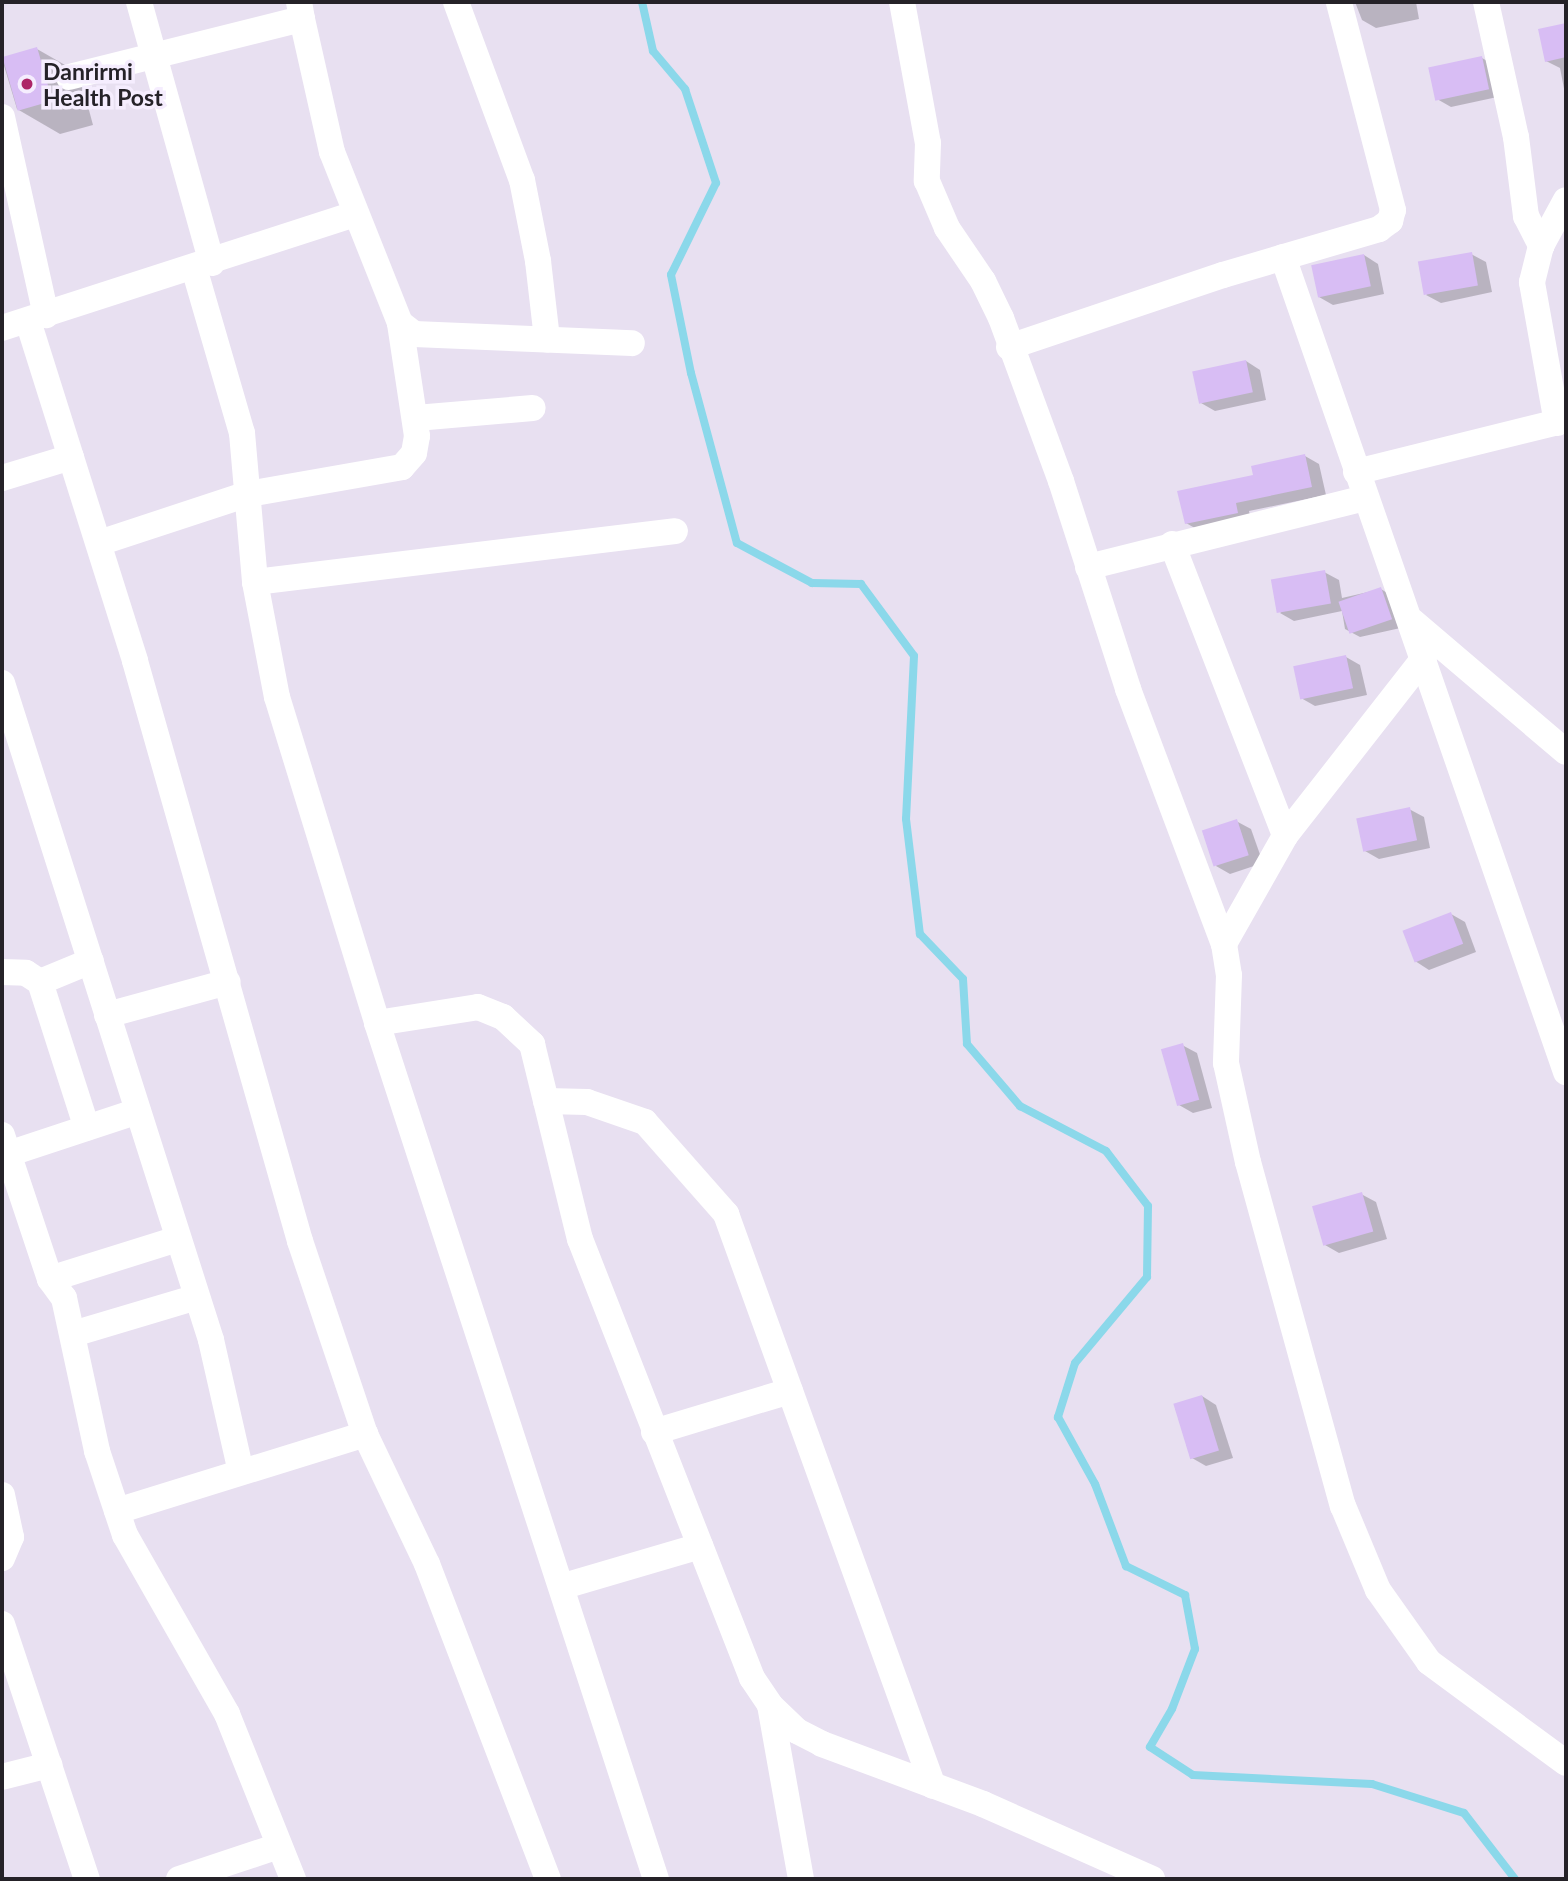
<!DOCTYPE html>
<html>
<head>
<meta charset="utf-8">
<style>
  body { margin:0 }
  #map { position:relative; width:1568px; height:1881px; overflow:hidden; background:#e8e0f1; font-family:Lato,sans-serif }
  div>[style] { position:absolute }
  .shadow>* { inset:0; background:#0003 }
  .stream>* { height:8px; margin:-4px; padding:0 4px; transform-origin:4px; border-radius:4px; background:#8bd8ea }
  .building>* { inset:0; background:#d8bdf4; transform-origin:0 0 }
  .minor>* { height:26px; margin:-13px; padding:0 13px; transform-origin:13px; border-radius:13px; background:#fff }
  .dots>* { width:19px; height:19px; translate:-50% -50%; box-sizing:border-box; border:4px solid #f5edfe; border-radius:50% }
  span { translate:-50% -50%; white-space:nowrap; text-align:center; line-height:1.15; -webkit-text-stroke:7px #f5edfe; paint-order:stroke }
  .poi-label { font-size:23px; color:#252228; font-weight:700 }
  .left { translate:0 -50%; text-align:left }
  .frame { position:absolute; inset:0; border:4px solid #252228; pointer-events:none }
</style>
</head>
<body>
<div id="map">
  <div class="shadow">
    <div style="clip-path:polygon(1355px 2px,1416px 2px,1419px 19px,1376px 28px,1362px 20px)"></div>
    <div style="clip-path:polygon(1566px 25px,1566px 99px,1560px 68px,1546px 61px,1540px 31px)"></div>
    <div style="clip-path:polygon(37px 49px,79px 73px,93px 125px,60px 134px,17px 109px,2px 59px)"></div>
    <div style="clip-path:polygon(1482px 58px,1496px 66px,1502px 96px,1451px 107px,1437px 99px)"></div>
    <div style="clip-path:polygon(1471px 254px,1486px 262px,1492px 292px,1441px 303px,1426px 295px)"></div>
    <div style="clip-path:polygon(1364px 255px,1378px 264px,1384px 294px,1333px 305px,1319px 297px)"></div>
    <div style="clip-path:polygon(1246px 361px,1260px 370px,1266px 400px,1215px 411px,1201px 403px)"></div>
    <div style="clip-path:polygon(1305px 456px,1319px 464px,1326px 495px,1249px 511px,1251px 520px,1200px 531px,1186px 523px,1255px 477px)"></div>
    <div style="clip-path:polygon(1324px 572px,1339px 580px,1342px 598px,1381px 589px,1395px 598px,1405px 627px,1360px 637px,1345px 629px,1342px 611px,1294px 621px,1280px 613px)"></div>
    <div style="clip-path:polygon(1346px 657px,1360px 665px,1367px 695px,1315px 706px,1301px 698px)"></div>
    <div style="clip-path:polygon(1409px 809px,1424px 817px,1430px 848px,1379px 859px,1365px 851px)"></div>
    <div style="clip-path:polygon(1236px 821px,1251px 829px,1263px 863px,1230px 874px,1216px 866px)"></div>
    <div style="clip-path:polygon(1451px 914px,1465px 922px,1476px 952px,1429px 970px,1415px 961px)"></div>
    <div style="clip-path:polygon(1182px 1045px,1197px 1053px,1212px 1108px,1193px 1113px,1179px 1105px)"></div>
    <div style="clip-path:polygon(1361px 1194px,1376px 1202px,1387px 1239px,1339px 1253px,1325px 1245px)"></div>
    <div style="clip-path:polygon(1202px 1396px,1216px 1405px,1233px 1458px,1206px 1466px,1192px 1458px)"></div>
  </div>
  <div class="stream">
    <div style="left:642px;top:2px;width:50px;rotate:77.3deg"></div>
    <div style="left:653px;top:51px;width:50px;rotate:49.9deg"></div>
    <div style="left:685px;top:89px;width:99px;rotate:71.7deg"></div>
    <div style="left:716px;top:183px;width:102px;rotate:116.1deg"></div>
    <div style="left:671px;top:275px;width:100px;rotate:78.5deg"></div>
    <div style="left:691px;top:373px;width:176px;rotate:74.9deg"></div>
    <div style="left:737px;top:543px;width:85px;rotate:28.1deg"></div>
    <div style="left:812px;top:583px;width:49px;rotate:1.2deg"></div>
    <div style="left:861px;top:584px;width:89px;rotate:53.6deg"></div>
    <div style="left:914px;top:656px;width:163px;rotate:92.8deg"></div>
    <div style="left:906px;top:819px;width:116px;rotate:83.1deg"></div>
    <div style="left:920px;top:934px;width:62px;rotate:46.3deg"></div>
    <div style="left:963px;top:979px;width:65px;rotate:86.5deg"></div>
    <div style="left:967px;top:1044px;width:82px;rotate:49.5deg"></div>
    <div style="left:1020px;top:1106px;width:97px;rotate:27.6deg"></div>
    <div style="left:1106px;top:1151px;width:69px;rotate:52.6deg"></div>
    <div style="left:1148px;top:1206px;width:71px;rotate:90.8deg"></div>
    <div style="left:1147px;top:1277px;width:112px;rotate:129.9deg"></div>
    <div style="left:1075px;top:1363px;width:57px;rotate:107.5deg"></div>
    <div style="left:1058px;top:1417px;width:77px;rotate:61.1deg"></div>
    <div style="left:1095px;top:1484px;width:88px;rotate:69.3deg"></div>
    <div style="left:1126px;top:1566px;width:66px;rotate:26.2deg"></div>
    <div style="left:1185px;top:1595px;width:55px;rotate:79.5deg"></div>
    <div style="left:1195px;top:1649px;width:64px;rotate:111deg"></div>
    <div style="left:1172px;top:1709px;width:44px;rotate:120.1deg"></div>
    <div style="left:1150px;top:1747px;width:51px;rotate:33.1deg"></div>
    <div style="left:1193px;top:1775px;width:179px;rotate:2.9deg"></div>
    <div style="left:1372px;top:1784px;width:96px;rotate:17.5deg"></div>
    <div style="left:1464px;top:1813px;width:83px;rotate:52.3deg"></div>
  </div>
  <div class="building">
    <div style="clip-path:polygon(1566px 23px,1566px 57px,1545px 62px,1538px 29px)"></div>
    <div style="left:37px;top:47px;width:56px;height:36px;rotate:74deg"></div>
    <div style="left:1482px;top:56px;width:34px;height:55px;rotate:78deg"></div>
    <div style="left:1472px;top:252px;width:34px;height:55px;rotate:80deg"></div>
    <div style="left:1364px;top:254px;width:33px;height:54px;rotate:78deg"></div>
    <div style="left:1246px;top:360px;width:33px;height:55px;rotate:78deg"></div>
    <div style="clip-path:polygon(1305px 454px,1312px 487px,1236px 503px,1238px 513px,1185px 524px,1177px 491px,1253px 475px,1251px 466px)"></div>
    <div style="left:1325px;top:570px;width:34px;height:55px;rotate:80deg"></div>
    <div style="left:1381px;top:587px;width:34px;height:45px;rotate:71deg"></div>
    <div style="left:1346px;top:655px;width:34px;height:54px;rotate:78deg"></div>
    <div style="left:1410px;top:807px;width:34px;height:55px;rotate:78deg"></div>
    <div style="left:1237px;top:819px;width:38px;height:37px;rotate:72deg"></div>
    <div style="left:1451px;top:912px;width:34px;height:52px;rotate:69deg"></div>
    <div style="left:1183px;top:1043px;width:59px;height:23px;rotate:74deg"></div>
    <div style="left:1362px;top:1192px;width:41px;height:52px;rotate:74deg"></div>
    <div style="left:1202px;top:1395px;width:58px;height:30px;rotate:73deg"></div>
  </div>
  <div class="minor">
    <div style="left:139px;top:2px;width:271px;rotate:74.4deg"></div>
    <div style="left:456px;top:2px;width:190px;rotate:69.7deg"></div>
    <div style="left:522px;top:180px;width:83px;rotate:78.8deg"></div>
    <div style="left:538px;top:261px;width:79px;rotate:83.4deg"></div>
    <div style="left:902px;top:2px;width:143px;rotate:79.6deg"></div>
    <div style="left:928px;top:143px;width:38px;rotate:92deg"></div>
    <div style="left:927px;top:181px;width:51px;rotate:66.9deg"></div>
    <div style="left:947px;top:228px;width:64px;rotate:55.8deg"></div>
    <div style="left:983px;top:281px;width:41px;rotate:64.1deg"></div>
    <div style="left:1001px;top:318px;width:174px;rotate:69.8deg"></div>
    <div style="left:1061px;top:481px;width:219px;rotate:72.1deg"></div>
    <div style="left:1128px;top:689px;width:272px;rotate:69.4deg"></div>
    <div style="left:1486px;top:2px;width:138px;rotate:77.5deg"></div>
    <div style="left:1516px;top:137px;width:80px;rotate:82.8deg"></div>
    <div style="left:1526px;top:216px;width:34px;rotate:63deg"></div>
    <div style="left:302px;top:19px;width:136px;rotate:77.3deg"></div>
    <div style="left:332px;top:152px;width:184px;rotate:68.3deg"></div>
    <div style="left:400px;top:323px;width:18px;rotate:38deg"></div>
    <div style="left:414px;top:334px;width:218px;rotate:2.4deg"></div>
    <div style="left:69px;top:77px;width:240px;rotate:-14deg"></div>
    <div style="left:302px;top:19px;width:17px;rotate:-100deg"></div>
    <div style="left:2px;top:117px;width:203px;rotate:77.5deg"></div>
    <div style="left:1283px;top:257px;width:863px;rotate:70.85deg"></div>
    <div style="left:194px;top:268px;width:172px;rotate:73.8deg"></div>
    <div style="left:242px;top:433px;width:150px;rotate:85deg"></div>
    <div style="left:255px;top:582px;width:117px;rotate:79.2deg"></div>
    <div style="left:277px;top:697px;width:341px;rotate:72.9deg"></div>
    <div style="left:377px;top:1023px;width:900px;rotate:71.95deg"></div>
    <div style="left:28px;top:321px;width:356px;rotate:72.5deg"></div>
    <div style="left:135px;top:661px;width:603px;rotate:74.12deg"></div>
    <div style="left:300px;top:1241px;width:204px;rotate:71.4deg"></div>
    <div style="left:365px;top:1434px;width:144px;rotate:64.5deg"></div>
    <div style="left:427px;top:1564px;width:337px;rotate:69deg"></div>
    <div style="left:2px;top:328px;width:372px;rotate:-17.9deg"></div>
    <div style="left:1009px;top:347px;width:226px;rotate:-18.6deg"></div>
    <div style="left:1223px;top:275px;width:163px;rotate:-16.4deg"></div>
    <div style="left:1379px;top:229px;width:14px;rotate:-36deg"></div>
    <div style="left:1390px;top:221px;width:11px;rotate:-75deg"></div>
    <div style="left:1393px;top:210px;width:215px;rotate:-104.6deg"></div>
    <div style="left:416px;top:418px;width:117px;rotate:-4.9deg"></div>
    <div style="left:1557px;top:423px;width:143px;rotate:-100.1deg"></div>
    <div style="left:1532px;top:282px;width:37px;rotate:-76deg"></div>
    <div style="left:1541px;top:246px;width:52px;rotate:-61.5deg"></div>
    <div style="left:1356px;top:472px;width:216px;rotate:-13.9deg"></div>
    <div style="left:2px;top:478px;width:72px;rotate:-16.9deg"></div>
    <div style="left:99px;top:543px;width:157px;rotate:-18.2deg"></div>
    <div style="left:248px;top:494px;width:156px;rotate:-9.9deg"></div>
    <div style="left:402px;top:467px;width:18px;rotate:-49deg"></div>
    <div style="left:414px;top:453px;width:17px;rotate:-80deg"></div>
    <div style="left:417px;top:436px;width:114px;rotate:-98.6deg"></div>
    <div style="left:1172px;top:544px;width:313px;rotate:68.8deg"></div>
    <div style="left:1088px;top:567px;width:285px;rotate:-14deg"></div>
    <div style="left:255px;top:582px;width:423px;rotate:-6.9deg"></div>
    <div style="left:1412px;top:621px;width:202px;rotate:40.4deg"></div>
    <div style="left:1424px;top:658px;width:226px;rotate:128deg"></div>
    <div style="left:1285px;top:836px;width:124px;rotate:119.5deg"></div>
    <div style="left:1224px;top:944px;width:31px;rotate:81deg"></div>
    <div style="left:1229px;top:975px;width:88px;rotate:92deg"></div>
    <div style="left:1226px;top:1063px;width:101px;rotate:77.5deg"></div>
    <div style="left:1248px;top:1162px;width:357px;rotate:74.6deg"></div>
    <div style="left:1343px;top:1506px;width:91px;rotate:67.4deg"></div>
    <div style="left:1378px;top:1590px;width:88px;rotate:54.7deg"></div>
    <div style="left:1429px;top:1662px;width:170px;rotate:36.4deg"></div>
    <div style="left:2px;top:683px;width:689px;rotate:72.35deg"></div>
    <div style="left:211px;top:1340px;width:135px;rotate:77.2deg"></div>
    <div style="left:2px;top:972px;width:24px;rotate:2deg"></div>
    <div style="left:26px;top:973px;width:17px;rotate:33deg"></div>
    <div style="left:40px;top:982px;width:55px;rotate:-22.4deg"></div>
    <div style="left:40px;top:982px;width:153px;rotate:72.2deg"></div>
    <div style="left:107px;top:1015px;width:125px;rotate:-15.3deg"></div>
    <div style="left:377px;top:1023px;width:102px;rotate:-9deg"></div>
    <div style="left:478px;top:1007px;width:27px;rotate:22deg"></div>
    <div style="left:503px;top:1017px;width:40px;rotate:43deg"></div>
    <div style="left:532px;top:1044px;width:201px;rotate:76.2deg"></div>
    <div style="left:580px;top:1239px;width:471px;rotate:68.6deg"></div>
    <div style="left:752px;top:1678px;width:32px;rotate:56deg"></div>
    <div style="left:770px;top:1705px;width:37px;rotate:44deg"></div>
    <div style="left:797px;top:1731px;width:28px;rotate:27deg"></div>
    <div style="left:822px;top:1744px;width:172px;rotate:20.4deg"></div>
    <div style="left:983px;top:1804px;width:185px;rotate:23.9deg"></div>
    <div style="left:546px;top:1101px;width:41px;rotate:1.4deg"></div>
    <div style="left:587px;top:1102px;width:61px;rotate:19deg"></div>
    <div style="left:645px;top:1122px;width:123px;rotate:48.6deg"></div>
    <div style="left:726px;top:1214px;width:608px;rotate:70.11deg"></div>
    <div style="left:2px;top:1135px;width:152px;rotate:71.6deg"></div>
    <div style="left:50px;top:1279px;width:24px;rotate:54deg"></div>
    <div style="left:64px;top:1298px;width:157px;rotate:77.8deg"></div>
    <div style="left:97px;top:1451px;width:89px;rotate:71.6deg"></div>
    <div style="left:125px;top:1535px;width:206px;rotate:60.3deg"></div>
    <div style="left:227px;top:1714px;width:178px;rotate:68.2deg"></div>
    <div style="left:2px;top:1156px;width:143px;rotate:-18.3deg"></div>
    <div style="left:50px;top:1279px;width:134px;rotate:-17.4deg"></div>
    <div style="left:73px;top:1334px;width:129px;rotate:-16.6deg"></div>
    <div style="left:654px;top:1432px;width:142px;rotate:-16.8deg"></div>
    <div style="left:2px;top:1495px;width:43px;rotate:77.9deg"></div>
    <div style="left:11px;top:1537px;width:23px;rotate:113deg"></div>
    <div style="left:117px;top:1511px;width:260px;rotate:-17.2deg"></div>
    <div style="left:564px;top:1586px;width:142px;rotate:-16.4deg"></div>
    <div style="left:2px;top:1624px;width:269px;rotate:71.6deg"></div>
    <div style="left:770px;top:1705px;width:177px;rotate:79.9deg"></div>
    <div style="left:2px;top:1777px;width:49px;rotate:-14.3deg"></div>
    <div style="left:179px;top:1879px;width:105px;rotate:-18.3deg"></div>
  </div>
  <div class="dots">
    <div style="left:27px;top:84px;background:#ad2568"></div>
  </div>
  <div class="poi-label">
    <span class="left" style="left:43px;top:84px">Danrirmi<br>Health Post</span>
  </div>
  <div class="frame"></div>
</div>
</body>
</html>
